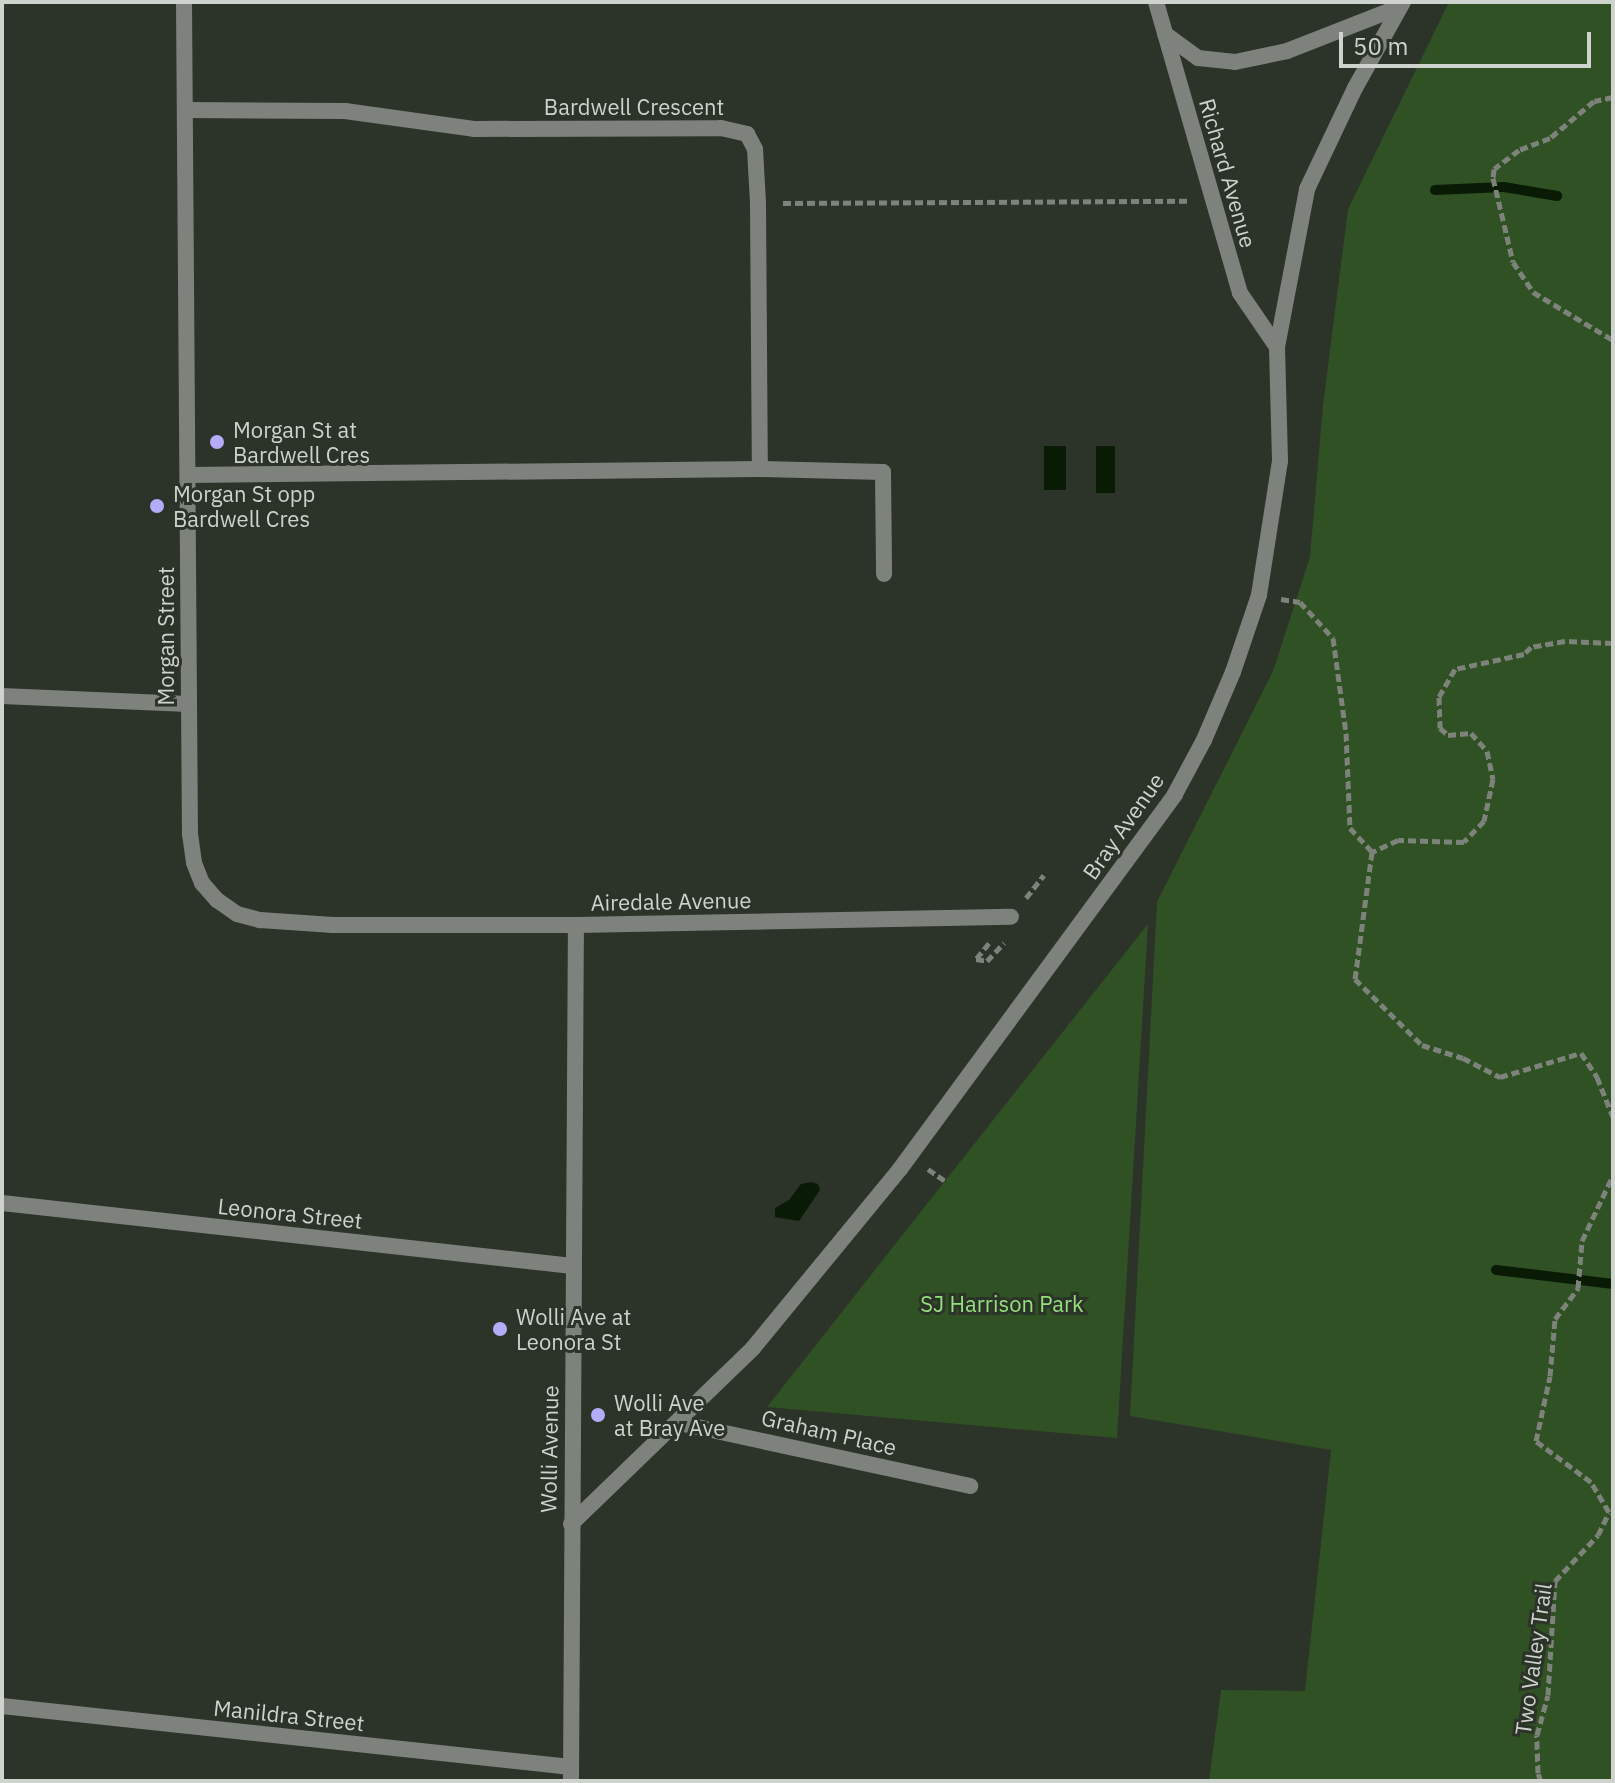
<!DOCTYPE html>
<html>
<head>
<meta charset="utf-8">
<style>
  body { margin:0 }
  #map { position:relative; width:1615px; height:1783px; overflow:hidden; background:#2c3329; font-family:"IBM Plex Sans",sans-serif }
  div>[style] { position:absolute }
  .green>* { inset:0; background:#2f5124 }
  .water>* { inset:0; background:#091b04; transform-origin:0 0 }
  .stream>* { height:10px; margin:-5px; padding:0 5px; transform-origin:5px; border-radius:5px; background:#091b04 }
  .path>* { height:5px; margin-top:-2.5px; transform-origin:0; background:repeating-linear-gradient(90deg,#7d837b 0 8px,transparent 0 12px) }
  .service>* { height:16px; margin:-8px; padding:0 8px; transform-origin:8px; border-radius:8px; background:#7e827d }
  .minor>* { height:16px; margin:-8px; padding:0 8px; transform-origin:8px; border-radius:8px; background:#7e827d }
  .dots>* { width:22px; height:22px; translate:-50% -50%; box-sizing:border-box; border:4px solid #2c3329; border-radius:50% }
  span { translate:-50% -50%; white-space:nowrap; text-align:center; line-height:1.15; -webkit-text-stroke:6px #2c3329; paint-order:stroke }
  .street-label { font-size:22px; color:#ced3cd }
  .poi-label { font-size:22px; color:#ced3cd }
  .left { translate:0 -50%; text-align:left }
  .park-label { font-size:22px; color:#94e07b }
  .frame { position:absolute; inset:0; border:4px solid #ced3cd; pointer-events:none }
  .scale { position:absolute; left:1339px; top:32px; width:252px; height:36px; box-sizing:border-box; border:4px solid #ced3cd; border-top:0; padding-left:10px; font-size:24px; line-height:28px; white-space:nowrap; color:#ced3cd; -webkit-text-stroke:6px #2c3329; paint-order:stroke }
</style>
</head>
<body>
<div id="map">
  <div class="green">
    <div style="clip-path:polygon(1449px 2px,1613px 2px,1613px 1781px,1209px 1781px,1221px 1690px,1305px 1691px,1331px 1450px,1130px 1416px,1157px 902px,1273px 671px,1310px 557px,1323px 405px,1348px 209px)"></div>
    <div style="clip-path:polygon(1148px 924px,1117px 1438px,767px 1407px,945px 1181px)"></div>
  </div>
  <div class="water">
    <div style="left:1044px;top:446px;width:22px;height:44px"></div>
    <div style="left:1096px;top:446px;width:19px;height:47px"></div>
    <div style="clip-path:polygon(811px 1182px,818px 1184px,820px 1190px,799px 1221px,775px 1217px,775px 1208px,789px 1200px,801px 1184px)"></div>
  </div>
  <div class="stream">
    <div style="left:1435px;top:190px;width:69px;rotate:-2.5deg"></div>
    <div style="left:1504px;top:187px;width:54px;rotate:9.6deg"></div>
    <div style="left:1496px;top:1270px;width:118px;rotate:6.8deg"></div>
  </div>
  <div class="path">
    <div style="left:1613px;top:97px;width:19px;rotate:168deg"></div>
    <div style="left:1594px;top:101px;width:57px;rotate:139.9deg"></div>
    <div style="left:1550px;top:138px;width:33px;rotate:159deg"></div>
    <div style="left:1519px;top:150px;width:31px;rotate:143deg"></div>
    <div style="left:1494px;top:169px;width:9px;rotate:96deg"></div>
    <div style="left:1493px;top:178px;width:86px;rotate:76.6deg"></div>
    <div style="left:1513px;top:262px;width:36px;rotate:56deg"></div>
    <div style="left:1533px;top:292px;width:93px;rotate:31deg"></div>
    <div style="left:783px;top:203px;width:406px;rotate:-0.3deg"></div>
    <div style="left:1281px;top:599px;width:19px;rotate:9deg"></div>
    <div style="left:1300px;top:602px;width:49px;rotate:47.5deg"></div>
    <div style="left:1333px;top:638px;width:96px;rotate:82.2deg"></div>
    <div style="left:1346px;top:733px;width:95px;rotate:87.6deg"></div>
    <div style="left:1350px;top:828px;width:33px;rotate:47deg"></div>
    <div style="left:1613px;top:643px;width:48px;rotate:-177.6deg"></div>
    <div style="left:1565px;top:641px;width:35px;rotate:170deg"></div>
    <div style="left:1531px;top:647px;width:10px;rotate:135deg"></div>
    <div style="left:1524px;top:654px;width:71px;rotate:167.7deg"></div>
    <div style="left:1455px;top:669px;width:32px;rotate:120deg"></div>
    <div style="left:1439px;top:697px;width:31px;rotate:88deg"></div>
    <div style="left:1440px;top:728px;width:11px;rotate:41deg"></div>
    <div style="left:1448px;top:735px;width:23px;rotate:-5deg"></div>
    <div style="left:1471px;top:733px;width:24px;rotate:48deg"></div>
    <div style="left:1487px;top:751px;width:29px;rotate:78deg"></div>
    <div style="left:1493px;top:779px;width:43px;rotate:102.1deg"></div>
    <div style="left:1484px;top:821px;width:29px;rotate:134deg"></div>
    <div style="left:1464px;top:842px;width:66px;rotate:-178.3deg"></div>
    <div style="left:1398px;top:840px;width:29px;rotate:155deg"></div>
    <div style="left:1372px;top:852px;width:128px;rotate:97.6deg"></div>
    <div style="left:1355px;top:979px;width:94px;rotate:44.6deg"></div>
    <div style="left:1422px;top:1045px;width:43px;rotate:17.6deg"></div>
    <div style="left:1463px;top:1058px;width:42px;rotate:27.2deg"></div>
    <div style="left:1500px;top:1077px;width:84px;rotate:-16.5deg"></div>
    <div style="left:1581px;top:1053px;width:29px;rotate:56deg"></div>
    <div style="left:1597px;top:1077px;width:43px;rotate:68.2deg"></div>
    <div style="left:1026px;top:898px;width:29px;rotate:-52deg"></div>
    <div style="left:989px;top:943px;width:21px;rotate:129deg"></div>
    <div style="left:976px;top:959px;width:11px;rotate:10deg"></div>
    <div style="left:987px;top:961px;width:25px;rotate:-47deg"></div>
    <div style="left:928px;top:1169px;width:21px;rotate:35deg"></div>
    <div style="left:1541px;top:1781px;width:9px;rotate:-111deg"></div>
    <div style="left:1538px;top:1773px;width:38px;rotate:-92deg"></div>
    <div style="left:1537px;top:1735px;width:41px;rotate:-74.6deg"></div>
    <div style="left:1548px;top:1695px;width:114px;rotate:-86.5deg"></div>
    <div style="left:1555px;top:1581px;width:63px;rotate:-46.9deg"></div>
    <div style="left:1598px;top:1535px;width:25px;rotate:-64deg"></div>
    <div style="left:1609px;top:1512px;width:35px;rotate:-121deg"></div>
    <div style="left:1591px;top:1482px;width:69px;rotate:-143.3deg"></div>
    <div style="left:1536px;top:1441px;width:66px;rotate:-77.8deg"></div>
    <div style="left:1550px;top:1376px;width:57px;rotate:-85deg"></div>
    <div style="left:1555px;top:1319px;width:39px;rotate:-53deg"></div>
    <div style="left:1578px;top:1288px;width:47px;rotate:-85.1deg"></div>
    <div style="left:1582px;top:1241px;width:73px;rotate:-64.8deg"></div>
  </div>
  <div class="service">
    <div style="left:1165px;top:34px;width:41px;rotate:36deg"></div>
    <div style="left:1198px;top:58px;width:37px;rotate:6deg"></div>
    <div style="left:1235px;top:62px;width:53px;rotate:-11.9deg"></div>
    <div style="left:1287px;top:51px;width:120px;rotate:-21.4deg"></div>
  </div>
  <div class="minor">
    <div style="left:184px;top:2px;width:832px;rotate:89.59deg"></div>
    <div style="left:190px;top:834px;width:29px;rotate:82deg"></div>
    <div style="left:194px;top:863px;width:22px;rotate:68deg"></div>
    <div style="left:202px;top:883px;width:23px;rotate:49deg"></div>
    <div style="left:217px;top:900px;width:24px;rotate:35deg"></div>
    <div style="left:237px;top:914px;width:24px;rotate:15deg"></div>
    <div style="left:260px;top:920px;width:73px;rotate:3.9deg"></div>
    <div style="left:333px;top:925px;width:243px"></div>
    <div style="left:576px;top:925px;width:435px;rotate:-1.1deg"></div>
    <div style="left:1156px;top:2px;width:303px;rotate:73.9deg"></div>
    <div style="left:1240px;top:293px;width:65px;rotate:55.6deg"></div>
    <div style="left:185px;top:110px;width:160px;rotate:0.4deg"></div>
    <div style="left:345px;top:111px;width:130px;rotate:7.9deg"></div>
    <div style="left:474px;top:129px;width:247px;rotate:-0.2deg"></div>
    <div style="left:721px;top:128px;width:27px;rotate:13deg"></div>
    <div style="left:747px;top:134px;width:17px;rotate:62deg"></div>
    <div style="left:755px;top:149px;width:54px;rotate:86.8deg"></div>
    <div style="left:758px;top:203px;width:266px;rotate:89.6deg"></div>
    <div style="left:760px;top:469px;width:572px;rotate:179.4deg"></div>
    <div style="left:760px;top:469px;width:123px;rotate:1.4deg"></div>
    <div style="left:883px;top:472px;width:102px;rotate:89.4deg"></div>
    <div style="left:2px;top:696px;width:186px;rotate:2.5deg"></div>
    <div style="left:2px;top:1203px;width:574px;rotate:6.3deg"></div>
    <div style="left:679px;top:1423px;width:298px;rotate:12.2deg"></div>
    <div style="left:571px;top:1524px;width:253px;rotate:-44deg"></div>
    <div style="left:753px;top:1348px;width:232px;rotate:-50.6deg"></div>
    <div style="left:900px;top:1169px;width:465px;rotate:-53.7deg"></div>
    <div style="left:1175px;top:794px;width:61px;rotate:-61.8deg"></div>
    <div style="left:1204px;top:740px;width:74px;rotate:-66.9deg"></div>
    <div style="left:1233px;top:672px;width:81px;rotate:-71.3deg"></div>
    <div style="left:1259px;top:595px;width:136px;rotate:-81.1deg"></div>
    <div style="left:1280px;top:461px;width:114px;rotate:-91.5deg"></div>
    <div style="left:1277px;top:347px;width:161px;rotate:-79.2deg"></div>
    <div style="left:1307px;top:189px;width:112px;rotate:-64.6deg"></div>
    <div style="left:1355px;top:88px;width:98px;rotate:-60.8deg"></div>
    <div style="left:2px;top:1706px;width:572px;rotate:6.12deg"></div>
    <div style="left:571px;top:1781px;width:856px;rotate:-89.67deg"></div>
  </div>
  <div class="dots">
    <div style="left:217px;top:442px;background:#b4acf9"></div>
    <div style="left:157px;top:506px;background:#b4acf9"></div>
    <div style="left:500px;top:1329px;background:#b4acf9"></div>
    <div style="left:598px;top:1415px;background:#b4acf9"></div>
  </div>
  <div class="street-label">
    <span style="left:634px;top:107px">Bardwell Crescent</span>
    <span style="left:1228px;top:173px;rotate:74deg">Richard Avenue</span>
    <span style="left:166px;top:636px;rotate:-90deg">Morgan Street</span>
    <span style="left:1123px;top:826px;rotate:-55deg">Bray Avenue</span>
    <span style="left:671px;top:901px;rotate:-1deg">Airedale Avenue</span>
    <span style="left:290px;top:1213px;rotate:6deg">Leonora Street</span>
    <span style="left:829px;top:1432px;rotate:13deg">Graham Place</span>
    <span style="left:549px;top:1449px;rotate:-89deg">Wolli Avenue</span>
    <span style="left:1533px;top:1659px;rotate:-82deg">Two Valley Trail</span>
    <span style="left:289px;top:1715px;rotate:6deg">Manildra Street</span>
  </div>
  <div class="poi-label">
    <span class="left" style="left:233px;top:442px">Morgan St at<br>Bardwell Cres</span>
    <span class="left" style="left:173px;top:506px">Morgan St opp<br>Bardwell Cres</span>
    <span class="left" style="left:516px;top:1329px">Wolli Ave at<br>Leonora St</span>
    <span class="left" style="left:614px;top:1415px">Wolli Ave<br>at Bray Ave</span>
  </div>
  <div class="park-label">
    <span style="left:1002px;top:1304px">SJ Harrison Park</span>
  </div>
  <div class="frame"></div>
  <div class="scale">50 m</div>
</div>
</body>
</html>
